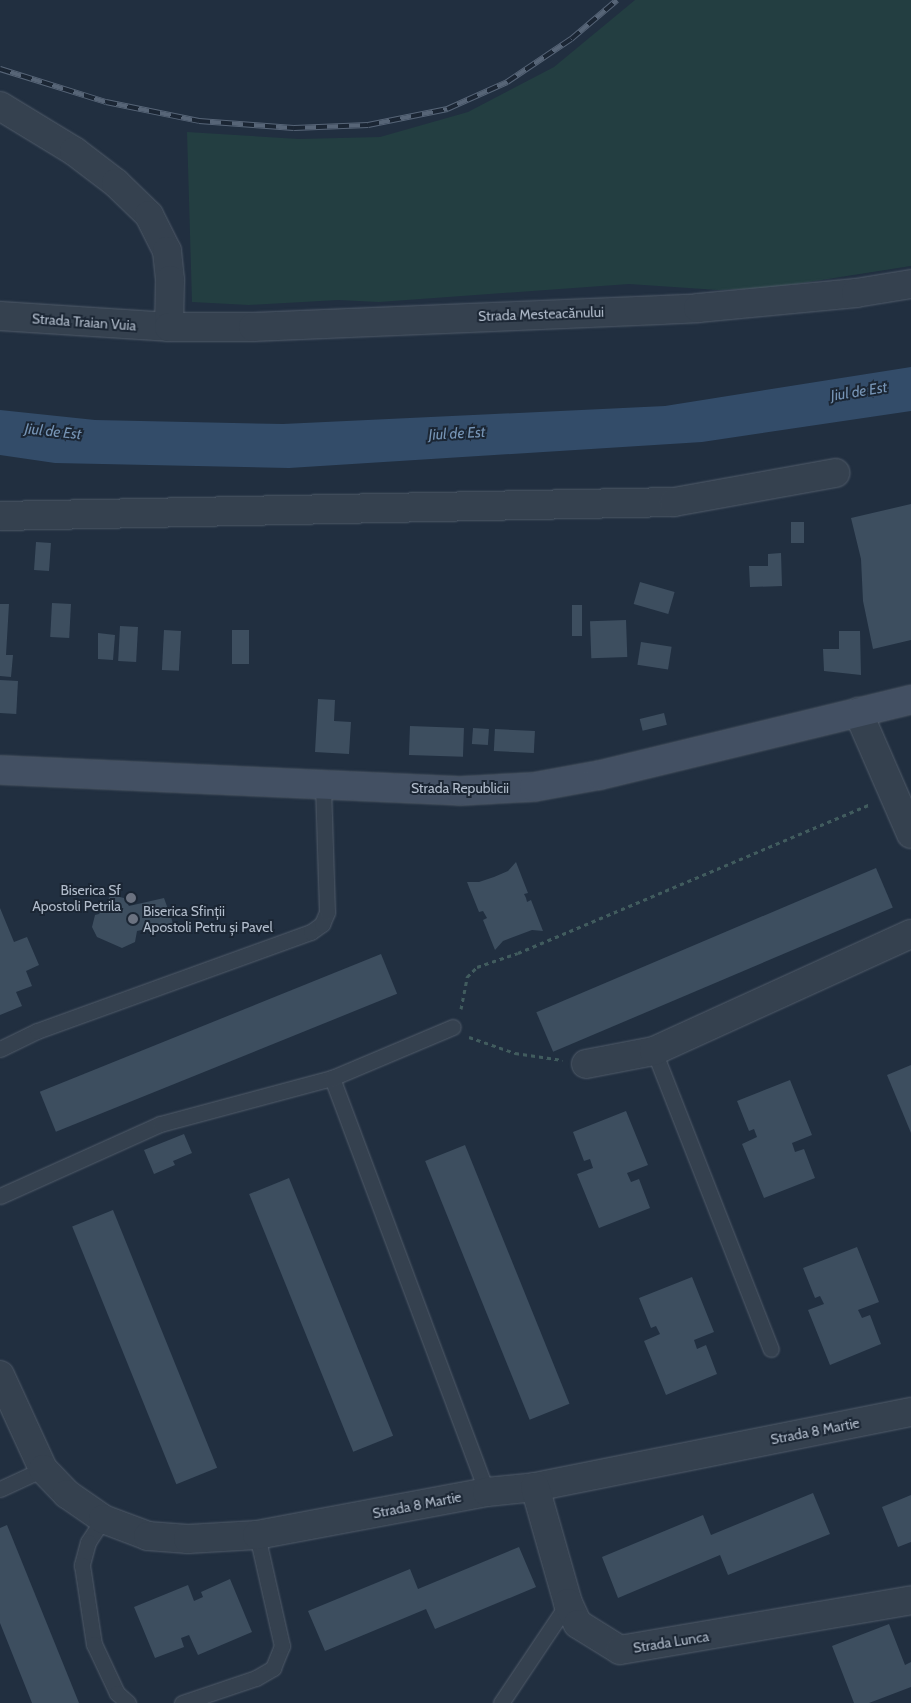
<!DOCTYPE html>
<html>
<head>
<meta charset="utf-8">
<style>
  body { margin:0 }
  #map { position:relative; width:911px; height:1703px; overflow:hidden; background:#212f40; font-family:Cabin,sans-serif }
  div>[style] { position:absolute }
  .green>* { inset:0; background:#233e41 }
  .water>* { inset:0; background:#334c69 }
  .building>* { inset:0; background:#3d4e5f; transform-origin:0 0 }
  .path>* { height:3px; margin-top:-1.5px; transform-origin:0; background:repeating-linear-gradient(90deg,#415c5e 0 4px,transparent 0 8px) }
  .roads { filter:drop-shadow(0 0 1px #515c6a) drop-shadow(0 0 1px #515c6a) }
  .service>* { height:15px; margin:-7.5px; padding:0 7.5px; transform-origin:7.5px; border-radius:7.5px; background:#35414f }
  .minor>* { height:28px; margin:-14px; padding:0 14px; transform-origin:14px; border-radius:14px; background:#35414f }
  .tertiary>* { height:28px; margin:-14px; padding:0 14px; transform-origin:14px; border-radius:14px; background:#35414f }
  .secondary>* { height:28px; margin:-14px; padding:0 14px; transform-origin:14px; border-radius:14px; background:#435063 }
  .rail>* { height:5.5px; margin-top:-2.75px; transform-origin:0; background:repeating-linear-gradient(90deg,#1b2634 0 11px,#576577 0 22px); box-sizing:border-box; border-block:1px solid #576577 }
  .dots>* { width:14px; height:14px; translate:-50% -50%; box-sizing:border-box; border:2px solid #1b2634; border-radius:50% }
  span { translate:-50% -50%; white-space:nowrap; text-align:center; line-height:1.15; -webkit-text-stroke:4px #1b2634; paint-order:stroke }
  .street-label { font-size:14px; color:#b1bccb }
  .poi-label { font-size:14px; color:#b1bccb }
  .right { translate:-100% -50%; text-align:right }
  .left { translate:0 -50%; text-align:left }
  .water-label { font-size:15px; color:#7694b5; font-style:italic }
</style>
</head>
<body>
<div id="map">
  <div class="green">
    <div style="clip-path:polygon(635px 0,911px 0,911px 266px,770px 288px,718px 290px,629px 284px,379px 302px,338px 300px,249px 305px,192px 302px,187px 132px,299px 139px,380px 137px,468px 112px,554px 67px)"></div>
  </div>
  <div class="water">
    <div style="clip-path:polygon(911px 367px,911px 411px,702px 442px,289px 468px,55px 463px,0 455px,0 410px,95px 420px,283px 424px,665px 406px)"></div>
  </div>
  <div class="building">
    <div style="clip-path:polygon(911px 504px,911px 640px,873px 649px,863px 601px,861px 559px,851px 518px)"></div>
    <div style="left:791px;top:522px;width:13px;height:21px"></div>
    <div style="left:36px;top:542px;width:15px;height:28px;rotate:4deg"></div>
    <div style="clip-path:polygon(781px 553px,782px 586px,750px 587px,749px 566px,768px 566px,768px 554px)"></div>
    <div style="left:640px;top:582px;width:36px;height:23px;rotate:16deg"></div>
    <div style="left:52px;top:603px;width:19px;height:34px;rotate:3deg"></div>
    <div style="clip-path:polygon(0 604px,9px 604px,6px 655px,13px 655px,11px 677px,0 676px)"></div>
    <div style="left:572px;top:605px;width:10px;height:31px"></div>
    <div style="left:626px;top:620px;width:37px;height:36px;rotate:88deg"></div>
    <div style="left:120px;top:626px;width:18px;height:35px;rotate:3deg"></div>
    <div style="left:164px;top:630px;width:17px;height:40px;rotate:3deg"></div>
    <div style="left:232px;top:630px;width:17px;height:34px"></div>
    <div style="clip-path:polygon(839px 631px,860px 631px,861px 675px,824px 671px,823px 649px,839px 649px)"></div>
    <div style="clip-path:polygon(98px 633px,115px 635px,113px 660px,98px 659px)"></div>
    <div style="left:641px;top:642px;width:31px;height:23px;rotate:9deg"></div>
    <div style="left:0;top:680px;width:18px;height:33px;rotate:3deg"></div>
    <div style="clip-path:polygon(318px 699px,335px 700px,334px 721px,351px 722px,349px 754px,315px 752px)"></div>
    <div style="left:664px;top:713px;width:12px;height:25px;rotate:76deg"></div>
    <div style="left:410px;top:726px;width:54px;height:29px;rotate:2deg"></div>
    <div style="left:473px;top:728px;width:16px;height:16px;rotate:4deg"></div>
    <div style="left:495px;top:729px;width:40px;height:22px;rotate:3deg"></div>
    <div style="clip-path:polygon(516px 862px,528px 893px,524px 894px,526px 898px,527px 902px,531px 900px,543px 931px,532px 930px,503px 941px,495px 950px,483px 920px,487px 918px,483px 911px,479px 912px,467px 882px,479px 882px,494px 877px,508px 871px)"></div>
    <div style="left:876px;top:868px;width:43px;height:369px;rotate:67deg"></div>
    <div style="clip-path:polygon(111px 895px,124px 898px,129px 906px,164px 898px,173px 923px,137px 931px,135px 942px,122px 948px,97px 937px,92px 927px,95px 915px,99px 914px)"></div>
    <div style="clip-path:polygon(0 908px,14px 942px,27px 937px,39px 965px,26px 971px,32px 986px,16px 992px,22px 1006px,0 1015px)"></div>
    <div style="left:381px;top:954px;width:43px;height:368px;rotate:68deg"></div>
    <div style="clip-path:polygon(911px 1065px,911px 1133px,887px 1075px)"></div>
    <div style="clip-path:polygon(790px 1080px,812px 1135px,792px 1143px,795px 1152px,804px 1149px,815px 1178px,764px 1198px,742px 1144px,757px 1137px,754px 1129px,749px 1131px,737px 1101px)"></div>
    <div style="clip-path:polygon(626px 1111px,648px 1165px,627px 1173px,631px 1182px,639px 1179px,650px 1208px,599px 1228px,577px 1174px,593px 1168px,590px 1159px,584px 1161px,573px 1132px)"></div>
    <div style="clip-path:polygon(184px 1134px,192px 1153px,173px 1161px,175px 1165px,154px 1174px,144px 1150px)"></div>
    <div style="left:465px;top:1145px;width:279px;height:43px;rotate:68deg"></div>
    <div style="left:289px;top:1178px;width:278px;height:43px;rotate:68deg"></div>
    <div style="left:113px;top:1210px;width:278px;height:44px;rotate:68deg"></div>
    <div style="clip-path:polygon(857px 1247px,879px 1302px,858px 1310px,862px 1318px,870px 1315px,881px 1344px,830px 1365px,808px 1310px,824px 1304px,820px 1296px,815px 1298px,803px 1268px)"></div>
    <div style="clip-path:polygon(692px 1277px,714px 1332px,694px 1340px,697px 1349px,706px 1345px,717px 1374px,666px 1395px,644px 1341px,660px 1334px,656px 1326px,651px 1328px,639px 1298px)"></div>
    <div style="clip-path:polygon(813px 1493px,830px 1534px,728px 1575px,720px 1555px,618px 1598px,602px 1557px,703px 1515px,711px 1535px)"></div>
    <div style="clip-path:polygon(911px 1495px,911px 1542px,898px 1547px,882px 1507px)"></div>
    <div style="clip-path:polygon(7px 1525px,79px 1703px,32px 1703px,0 1623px,0 1528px)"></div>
    <div style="clip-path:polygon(519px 1547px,536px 1587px,435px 1629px,426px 1609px,325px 1651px,308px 1611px,410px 1569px,418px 1589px)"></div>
    <div style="clip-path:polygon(230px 1579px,252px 1632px,198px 1655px,189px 1635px,181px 1638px,184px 1647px,155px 1658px,134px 1607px,188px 1585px,194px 1601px,203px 1597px,201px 1592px)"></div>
    <div style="clip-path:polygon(889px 1624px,905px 1665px,911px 1662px,911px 1687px,869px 1703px,854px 1703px,832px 1646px)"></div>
  </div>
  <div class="path">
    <div style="left:461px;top:1009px;width:33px;rotate:-79deg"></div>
    <div style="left:467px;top:977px;width:14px;rotate:-45deg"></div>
    <div style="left:477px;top:967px;width:43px;rotate:-18.9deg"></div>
    <div style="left:518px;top:953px;width:381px;rotate:-22.9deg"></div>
    <div style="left:469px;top:1037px;width:49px;rotate:19.2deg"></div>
    <div style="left:515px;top:1053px;width:48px;rotate:8.5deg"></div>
  </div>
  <div class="roads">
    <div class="service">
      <div style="left:0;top:1049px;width:41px;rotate:-25.9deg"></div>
      <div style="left:37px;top:1031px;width:291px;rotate:-19.9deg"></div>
      <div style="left:311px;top:932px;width:14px;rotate:-36deg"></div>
      <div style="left:322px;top:924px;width:13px;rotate:-67deg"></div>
      <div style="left:327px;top:912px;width:126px;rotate:-91.8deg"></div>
      <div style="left:654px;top:1051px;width:320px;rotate:68.6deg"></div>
      <div style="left:332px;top:1078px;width:442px;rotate:69.5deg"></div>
      <div style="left:0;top:1196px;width:175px;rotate:-24.2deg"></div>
      <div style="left:160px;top:1124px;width:178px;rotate:-15deg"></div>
      <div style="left:332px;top:1078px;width:131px;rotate:-22.9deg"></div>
      <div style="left:0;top:1489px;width:47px;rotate:-24.9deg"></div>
      <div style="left:103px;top:1519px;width:27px;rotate:123deg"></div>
      <div style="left:88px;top:1542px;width:24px;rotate:105deg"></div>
      <div style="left:82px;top:1565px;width:80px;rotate:81.4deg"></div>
      <div style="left:94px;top:1644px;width:54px;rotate:64.9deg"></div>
      <div style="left:117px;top:1693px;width:15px;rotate:42deg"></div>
      <div style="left:182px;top:1703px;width:78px;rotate:-18.7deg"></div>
      <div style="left:256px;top:1678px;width:20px;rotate:-30deg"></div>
      <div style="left:273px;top:1668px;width:24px;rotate:-68deg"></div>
      <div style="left:282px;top:1646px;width:114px;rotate:-102.7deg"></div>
      <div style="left:501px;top:1703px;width:120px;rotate:-56.2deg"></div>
    </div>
    <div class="minor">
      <div style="left:0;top:316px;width:169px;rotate:3.7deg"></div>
      <div style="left:0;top:516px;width:674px;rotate:-1.19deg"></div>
      <div style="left:674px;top:502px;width:164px;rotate:-10.2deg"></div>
      <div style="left:858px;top:712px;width:133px;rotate:66.5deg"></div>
      <div style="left:586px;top:1064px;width:69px;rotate:-10.8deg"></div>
      <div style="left:654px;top:1051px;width:282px;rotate:-24.5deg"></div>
      <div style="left:0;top:1375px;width:103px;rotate:65.4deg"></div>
      <div style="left:43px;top:1469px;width:35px;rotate:46deg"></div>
      <div style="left:67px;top:1494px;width:44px;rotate:34.8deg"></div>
      <div style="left:103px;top:1519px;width:48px;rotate:20.7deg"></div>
      <div style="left:148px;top:1536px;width:40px;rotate:4.3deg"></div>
      <div style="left:188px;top:1539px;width:69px;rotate:-3.3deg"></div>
      <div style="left:257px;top:1535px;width:234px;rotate:-10.6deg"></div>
      <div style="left:487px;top:1492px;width:48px;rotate:-5.9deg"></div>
      <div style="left:535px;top:1487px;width:383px;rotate:-11.3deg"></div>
      <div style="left:535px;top:1487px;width:121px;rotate:74.1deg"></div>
      <div style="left:568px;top:1603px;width:23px;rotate:65deg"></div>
      <div style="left:578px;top:1624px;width:49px;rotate:31.8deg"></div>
      <div style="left:620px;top:1650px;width:295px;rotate:-9.7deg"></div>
    </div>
    <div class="tertiary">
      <div style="left:0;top:106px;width:87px;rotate:31.3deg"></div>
      <div style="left:74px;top:151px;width:53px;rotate:37.3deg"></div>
      <div style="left:116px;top:183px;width:46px;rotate:44.1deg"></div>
      <div style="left:149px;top:215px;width:40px;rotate:63.4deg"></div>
      <div style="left:167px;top:251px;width:29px;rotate:84deg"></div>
      <div style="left:170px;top:280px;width:47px;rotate:91.2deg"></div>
      <div style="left:169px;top:327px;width:84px"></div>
      <div style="left:253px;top:327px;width:445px;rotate:-2.4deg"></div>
      <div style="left:698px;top:308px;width:159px;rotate:-5.4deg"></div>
      <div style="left:856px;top:293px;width:56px;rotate:-9.3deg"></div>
    </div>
    <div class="secondary">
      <div style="left:0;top:770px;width:460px;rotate:2.6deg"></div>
      <div style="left:460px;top:791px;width:74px;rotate:-3.1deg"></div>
      <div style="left:534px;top:787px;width:67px;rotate:-10.3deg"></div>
      <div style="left:600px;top:775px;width:320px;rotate:-13.6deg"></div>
    </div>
  </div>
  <div class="rail">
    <div style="left:0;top:69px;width:111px;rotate:17.3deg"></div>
    <div style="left:106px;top:102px;width:95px;rotate:11.5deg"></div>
    <div style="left:199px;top:121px;width:95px;rotate:4.2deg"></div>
    <div style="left:294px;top:128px;width:74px;rotate:-2.3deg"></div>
    <div style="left:368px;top:125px;width:81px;rotate:-11.4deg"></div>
    <div style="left:447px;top:109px;width:66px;rotate:-24.2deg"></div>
    <div style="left:507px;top:82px;width:77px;rotate:-33.9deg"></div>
    <div style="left:571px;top:39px;width:60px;rotate:-40.3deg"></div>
  </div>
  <div class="dots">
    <div style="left:131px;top:898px;background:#6b7280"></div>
    <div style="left:133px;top:919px;background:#6b7280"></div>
  </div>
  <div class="street-label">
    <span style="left:541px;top:314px;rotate:-2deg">Strada Mesteacănului</span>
    <span style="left:84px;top:322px;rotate:4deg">Strada Traian Vuia</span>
    <span style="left:460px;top:788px">Strada Republicii</span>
    <span style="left:815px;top:1431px;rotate:-11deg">Strada 8 Martie</span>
    <span style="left:417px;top:1505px;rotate:-11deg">Strada 8 Martie</span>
    <span style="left:671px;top:1642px;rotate:-9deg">Strada Lunca</span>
  </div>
  <div class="poi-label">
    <span class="right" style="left:121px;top:898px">Biserica Sf<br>Apostoli Petrila</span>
    <span class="left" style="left:143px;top:919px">Biserica Sfinții<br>Apostoli Petru și Pavel</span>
  </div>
  <div class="water-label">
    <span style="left:859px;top:392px;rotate:-9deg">Jiul de Est</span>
    <span style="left:53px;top:432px;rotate:6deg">Jiul de Est</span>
    <span style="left:457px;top:434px;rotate:-3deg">Jiul de Est</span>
  </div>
</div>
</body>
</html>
